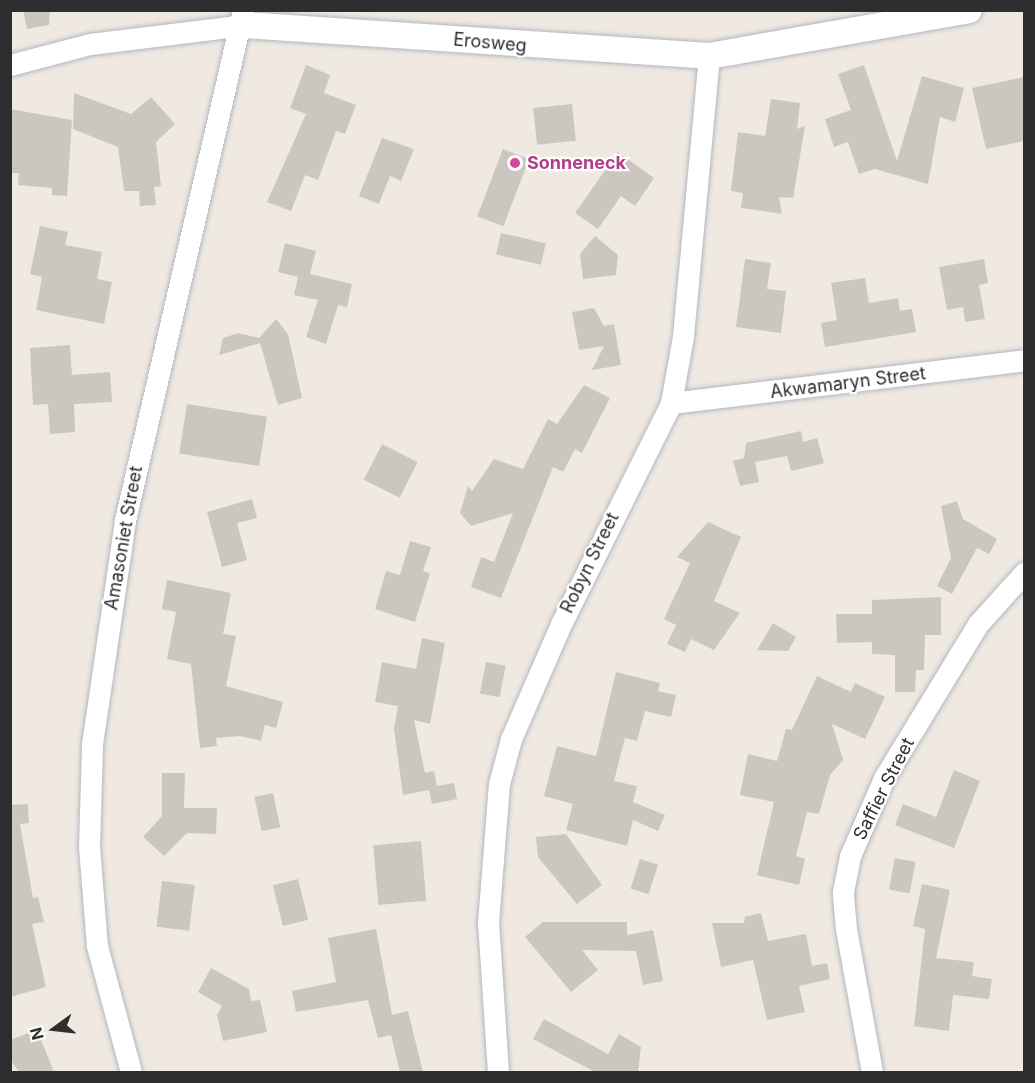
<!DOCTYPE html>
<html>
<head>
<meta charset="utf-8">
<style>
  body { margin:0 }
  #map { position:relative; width:1035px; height:1083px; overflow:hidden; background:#efe9e1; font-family:Inter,sans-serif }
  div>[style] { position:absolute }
  .building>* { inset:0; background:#cbc7bf; transform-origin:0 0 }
  .roads { filter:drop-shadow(0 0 2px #b4b7c1) drop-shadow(0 0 2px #b4b7c1) }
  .minor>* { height:21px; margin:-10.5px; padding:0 10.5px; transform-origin:10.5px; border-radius:10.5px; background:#fff }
  .tertiary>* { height:26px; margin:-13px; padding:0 13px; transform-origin:13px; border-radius:13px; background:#fff }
  .dots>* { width:16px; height:16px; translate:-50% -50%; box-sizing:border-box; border:3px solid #fff; border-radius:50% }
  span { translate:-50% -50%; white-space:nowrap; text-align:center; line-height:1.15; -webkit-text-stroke:4.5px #fff; paint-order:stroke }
  .street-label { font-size:18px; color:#2e2e2e }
  .hotel-label { font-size:18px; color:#b23c85; font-weight:700 }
  .left { translate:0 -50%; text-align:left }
  .frame { position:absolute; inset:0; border:12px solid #2e2e2e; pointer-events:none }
  .north { position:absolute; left:24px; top:999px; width:60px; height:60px; -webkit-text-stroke:4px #fff; paint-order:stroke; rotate:255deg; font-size:16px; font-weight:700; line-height:24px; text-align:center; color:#2e2e2e }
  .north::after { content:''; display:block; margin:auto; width:21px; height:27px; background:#2e2e2e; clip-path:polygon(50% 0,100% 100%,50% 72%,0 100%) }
</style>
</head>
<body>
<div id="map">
  <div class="building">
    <div style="clip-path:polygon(23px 10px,50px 10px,49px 25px,27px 29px)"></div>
    <div style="clip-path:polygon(306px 65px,330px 75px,324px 93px,356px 105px,345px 134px,336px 131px,318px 180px,305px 175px,291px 211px,267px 202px,306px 114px,290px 108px)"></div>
    <div style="clip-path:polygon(864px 65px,897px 161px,922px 76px,964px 88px,955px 122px,940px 117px,928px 184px,875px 169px,859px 174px,848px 142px,834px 147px,825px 119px,851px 110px,838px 74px)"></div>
    <div style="clip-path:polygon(1024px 77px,1024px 141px,986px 149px,972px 88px)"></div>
    <div style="clip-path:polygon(74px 93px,131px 114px,151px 97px,175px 124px,156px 142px,161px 186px,154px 187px,156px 205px,140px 206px,139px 191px,124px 191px,118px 147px,73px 129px)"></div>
    <div style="clip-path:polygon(771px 99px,800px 103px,797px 129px,805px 126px,793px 198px,779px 197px,782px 214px,741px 208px,743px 193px,731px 191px,738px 132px,765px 136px)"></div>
    <div style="left:572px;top:104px;width:37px;height:39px;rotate:84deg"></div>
    <div style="clip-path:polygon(10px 109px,72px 120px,67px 196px,52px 195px,52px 188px,18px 185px,19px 173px,10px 173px)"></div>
    <div style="clip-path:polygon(382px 138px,414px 149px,401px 181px,390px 176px,379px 204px,359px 196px)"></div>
    <div style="left:503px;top:149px;width:28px;height:72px;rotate:21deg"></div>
    <div style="clip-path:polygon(618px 152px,654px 178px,635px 206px,621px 196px,598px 229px,575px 213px)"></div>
    <div style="clip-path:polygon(40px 226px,68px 232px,65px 245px,102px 252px,97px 279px,112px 282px,104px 324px,36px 310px,42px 277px,30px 274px)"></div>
    <div style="left:501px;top:233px;width:46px;height:22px;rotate:13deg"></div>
    <div style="clip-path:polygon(595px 236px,618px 255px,616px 275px,583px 279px,580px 254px)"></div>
    <div style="clip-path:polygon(285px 243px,316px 251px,310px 274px,352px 284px,347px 307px,338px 305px,326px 344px,306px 337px,318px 300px,294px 295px,298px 277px,278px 272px)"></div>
    <div style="clip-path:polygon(745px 259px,771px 263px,767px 289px,786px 291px,781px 333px,736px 327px)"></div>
    <div style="clip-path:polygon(984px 259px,988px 283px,979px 285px,985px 319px,965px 322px,963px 307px,947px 310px,939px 267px)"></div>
    <div style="clip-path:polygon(865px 278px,869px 303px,898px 298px,900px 311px,912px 309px,916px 332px,825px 347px,821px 323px,837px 320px,831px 283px)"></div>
    <div style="clip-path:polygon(594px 308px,604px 326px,614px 324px,621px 365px,592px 370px,604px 346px,579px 350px,572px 312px)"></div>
    <div style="clip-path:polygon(276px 319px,288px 334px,302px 398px,278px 405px,260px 343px,219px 355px,223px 338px,238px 333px,259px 338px)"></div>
    <div style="clip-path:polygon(70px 345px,72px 375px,110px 372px,112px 402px,74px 404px,75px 432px,50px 434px,48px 404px,33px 405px,30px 348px)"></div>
    <div style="clip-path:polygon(584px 385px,610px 398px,582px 453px,575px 449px,563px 472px,553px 467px,501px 598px,471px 587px,481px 557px,494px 562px,513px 513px,471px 526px,460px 513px,468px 486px,472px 491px,494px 459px,523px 469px,548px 419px,557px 424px)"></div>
    <div style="left:187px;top:404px;width:81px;height:50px;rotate:9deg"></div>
    <div style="clip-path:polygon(801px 431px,803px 442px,817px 438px,824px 463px,791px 471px,787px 456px,755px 462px,759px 482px,740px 486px,733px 461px,744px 458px,746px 443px)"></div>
    <div style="left:382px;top:444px;width:40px;height:40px;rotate:27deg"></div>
    <div style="clip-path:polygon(252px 499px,257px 518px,237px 523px,247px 560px,222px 567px,207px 512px)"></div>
    <div style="clip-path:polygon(957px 501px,963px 519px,997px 539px,989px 554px,977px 548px,952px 594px,937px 586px,951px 558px,941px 506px)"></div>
    <div style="clip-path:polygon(708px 522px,741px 537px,714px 601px,740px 613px,714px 650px,691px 639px,685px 652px,667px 644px,676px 625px,664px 619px,690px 563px,677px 557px)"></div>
    <div style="clip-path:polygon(410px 541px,431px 547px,423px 571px,430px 573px,415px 622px,375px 609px,386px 571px,400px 575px)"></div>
    <div style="clip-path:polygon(167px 580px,231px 593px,223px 634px,236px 636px,226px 686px,283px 702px,276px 728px,265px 725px,261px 741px,240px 736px,216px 738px,217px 746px,200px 748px,191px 664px,167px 659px,176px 612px,162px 609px)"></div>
    <div style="clip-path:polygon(941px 597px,941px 635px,925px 635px,924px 670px,916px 670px,915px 692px,895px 692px,895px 655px,872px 654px,872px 642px,837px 643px,836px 614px,872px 614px,872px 600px)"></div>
    <div style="clip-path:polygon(773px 623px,796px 637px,788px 651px,757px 650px)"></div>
    <div style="clip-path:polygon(422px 638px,445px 643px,430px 724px,414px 720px,425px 773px,434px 771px,437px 786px,454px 783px,457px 799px,432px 804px,429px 790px,403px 795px,394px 729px,398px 706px,375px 702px,382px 662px,416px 669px)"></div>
    <div style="left:486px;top:662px;width:20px;height:32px;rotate:11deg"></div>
    <div style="clip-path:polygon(616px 672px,660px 683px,658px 691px,676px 695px,671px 717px,645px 711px,637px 741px,625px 738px,614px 781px,637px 786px,633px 802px,665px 815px,658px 831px,633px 820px,627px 846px,566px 830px,573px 804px,544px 796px,557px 746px,596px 756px)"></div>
    <div style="clip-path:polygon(817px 676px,851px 692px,855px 683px,885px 697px,865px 739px,832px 724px,843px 760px,830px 775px,819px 814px,807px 812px,796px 856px,805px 859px,799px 885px,757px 875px,774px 802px,740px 795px,748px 754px,777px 761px,786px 729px,792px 730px)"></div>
    <div style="clip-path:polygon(954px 770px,980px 781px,954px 848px,895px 825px,903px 804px,936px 817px)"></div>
    <div style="clip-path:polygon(162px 773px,185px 773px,184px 808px,217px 808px,216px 834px,187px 833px,164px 856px,143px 837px,162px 816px)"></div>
    <div style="left:273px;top:793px;width:35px;height:19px;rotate:78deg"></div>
    <div style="clip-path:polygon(28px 804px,29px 823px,20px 824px,33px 898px,38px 897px,44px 922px,32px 924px,46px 987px,10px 997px,10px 805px)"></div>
    <div style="clip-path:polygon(566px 834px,602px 885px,577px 904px,538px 857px,536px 837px)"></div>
    <div style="left:421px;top:841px;width:60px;height:48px;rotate:85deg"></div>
    <div style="left:895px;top:858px;width:21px;height:32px;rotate:11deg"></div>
    <div style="left:640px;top:859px;width:19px;height:31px;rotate:18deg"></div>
    <div style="left:298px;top:879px;width:42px;height:26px;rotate:76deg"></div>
    <div style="left:162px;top:881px;width:33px;height:46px;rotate:7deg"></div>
    <div style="clip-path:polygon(922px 884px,950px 890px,936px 958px,974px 962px,972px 976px,992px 979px,989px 999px,953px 995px,949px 1031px,914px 1026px,925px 929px,913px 926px)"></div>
    <div style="clip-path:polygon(761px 913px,768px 941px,806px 934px,812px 966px,827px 963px,830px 979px,799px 986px,805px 1012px,767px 1020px,753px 960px,721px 967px,712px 923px,744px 923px,745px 917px)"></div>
    <div style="clip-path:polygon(543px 922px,627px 922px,627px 935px,653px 930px,663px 981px,643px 985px,636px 951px,582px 950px,598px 970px,571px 992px,525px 937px)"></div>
    <div style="clip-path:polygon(376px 929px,392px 1015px,408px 1011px,423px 1072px,400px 1072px,391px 1035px,378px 1038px,368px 1000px,296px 1012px,292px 991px,336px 982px,328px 938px)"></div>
    <div style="clip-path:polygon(211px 968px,249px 989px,251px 1001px,260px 1000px,267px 1032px,223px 1041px,217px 1015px,222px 1006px,198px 992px)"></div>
    <div style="clip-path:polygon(544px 1019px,608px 1054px,619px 1034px,641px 1047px,638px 1072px,595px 1072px,533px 1039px)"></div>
    <div style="clip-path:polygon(37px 1030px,54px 1072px,19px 1072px,10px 1059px,10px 1040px)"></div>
  </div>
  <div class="roads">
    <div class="minor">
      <div style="left:10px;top:65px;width:83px;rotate:-14.7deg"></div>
      <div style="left:90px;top:44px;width:155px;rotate:-7deg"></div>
      <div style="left:671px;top:403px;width:356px;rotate:-6.9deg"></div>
      <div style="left:131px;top:1072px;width:131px;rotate:-105.1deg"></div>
      <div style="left:97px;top:946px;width:99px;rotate:-94.6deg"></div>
      <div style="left:89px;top:847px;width:103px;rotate:-88.3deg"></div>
      <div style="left:92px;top:744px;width:226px;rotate:-81.6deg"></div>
      <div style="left:125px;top:520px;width:523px;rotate:-76.97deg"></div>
      <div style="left:498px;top:1072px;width:149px;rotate:-93.8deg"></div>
      <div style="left:488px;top:923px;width:139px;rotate:-85.5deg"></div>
      <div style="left:499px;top:784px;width:47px;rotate:-75.1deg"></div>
      <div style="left:511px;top:739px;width:125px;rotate:-66.5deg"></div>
      <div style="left:561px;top:624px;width:247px;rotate:-63.5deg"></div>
      <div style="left:671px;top:403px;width:68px;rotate:-79.8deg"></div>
      <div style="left:683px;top:336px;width:281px;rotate:-84.7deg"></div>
      <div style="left:872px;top:1072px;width:145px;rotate:-100.3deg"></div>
      <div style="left:846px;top:929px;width:37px;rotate:-95deg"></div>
      <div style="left:843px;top:892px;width:37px;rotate:-79deg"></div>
      <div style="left:850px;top:856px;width:85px;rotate:-66.4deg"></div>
      <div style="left:884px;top:778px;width:180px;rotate:-58.6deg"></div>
      <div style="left:978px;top:624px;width:69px;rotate:-48deg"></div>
    </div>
    <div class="tertiary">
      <div style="left:244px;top:25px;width:466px;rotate:3.8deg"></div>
      <div style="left:709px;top:56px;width:264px;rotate:-10deg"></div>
    </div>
  </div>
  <div class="dots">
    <div style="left:515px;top:163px;background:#d1479c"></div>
  </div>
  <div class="street-label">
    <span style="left:490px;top:43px;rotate:5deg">Erosweg</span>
    <span style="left:848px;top:383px;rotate:-7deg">Akwamaryn Street</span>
    <span style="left:124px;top:538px;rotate:-80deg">Amasoniet Street</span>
    <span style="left:590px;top:563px;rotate:-64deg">Robyn Street</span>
    <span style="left:884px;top:789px;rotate:-63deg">Saffier Street</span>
  </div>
  <div class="hotel-label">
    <span class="left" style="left:527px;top:163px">Sonneneck</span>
  </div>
  <div class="frame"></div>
  <div class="north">N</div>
</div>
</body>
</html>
